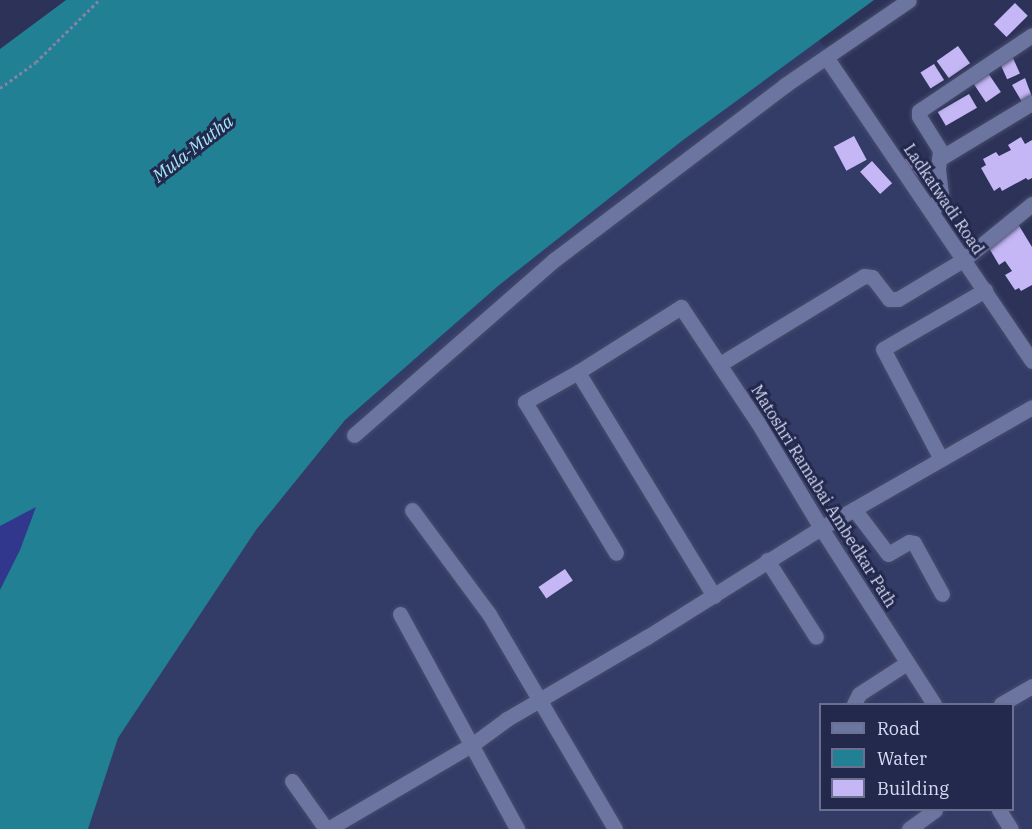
<!DOCTYPE html>
<html>
<head>
<meta charset="utf-8">
<style>
  body { margin:0 }
  #map { position:relative; width:1032px; height:829px; overflow:hidden; background:#2c3258; font-family:"IBM Plex Serif",serif }
  div>[style] { position:absolute }
  .built>* { inset:0; background:#333b67 }
  .green>* { inset:0; background:#32378e }
  .water>* { inset:0; background:#218093 }
  .building>* { inset:0; background:#c5b6f5; transform-origin:0 0 }
  .path>* { height:3px; margin-top:-1.5px; transform-origin:0; background:repeating-linear-gradient(90deg,#7f85a4 0 3px,transparent 0 6px) }
  .roads { filter:drop-shadow(0 0 2px #474c6c) drop-shadow(0 0 2px #474c6c) }
  .street>* { height:15px; margin:-7.5px; padding:0 7.5px; transform-origin:7.5px; border-radius:7.5px; background:#6c759f }
  span { translate:-50% -50%; white-space:nowrap; text-align:center; line-height:1.15; -webkit-text-stroke:6px #23284d; paint-order:stroke }
  .street-label { font-size:16px; color:#d6dcf4 }
  .water-label { font-size:18px; color:#a4e8f8; font-style:italic }
  .legend { position:absolute; left:819px; top:703px; width:195px; height:108px; box-sizing:border-box; background:#23284d; border:2px solid #6b7090; margin:0; padding:8px 10px; list-style:none; font-size:18px; color:#d6dcf4 }
  .legend li { display:flex; align-items:center; gap:12px; height:30px }
  .legend b { width:30px; border:2px solid #6b7090 }
</style>
</head>
<body>
<div id="map">
  <div class="built">
    <div style="clip-path:polygon(evenodd,788px 0,834px 59px,1032px 349px,1032px 829px,0 829px,0 480px,788px 0,820px 704px,1012px 704px,1012px 810px,820px 810px,820px 704px)"></div>
  </div>
  <div class="green">
    <div style="clip-path:polygon(37px 506px,20px 550px,0 590px,0 526px)"></div>
  </div>
  <div class="water">
    <div style="clip-path:polygon(66px 0,874px 0,683px 140px,498px 286px,345px 420px,256px 530px,118px 738px,88px 829px,0 829px,0 590px,20px 550px,36px 507px,0 526px,0 49px)"></div>
  </div>
  <div class="building">
    <div style="left:1015px;top:3px;width:18px;height:30px;rotate:45deg"></div>
    <div style="left:958px;top:46px;width:21px;height:26px;rotate:55deg"></div>
    <div style="left:1013px;top:58px;width:17px;height:14px;rotate:66deg"></div>
    <div style="left:934px;top:64px;width:19px;height:16px;rotate:58deg"></div>
    <div style="left:988px;top:73px;width:23px;height:18px;rotate:56deg"></div>
    <div style="clip-path:polygon(1025px 78px,1032px 97px,1022px 102px,1012px 85px)"></div>
    <div style="left:969px;top:94px;width:16px;height:36px;rotate:60deg"></div>
    <div style="left:854px;top:136px;width:27px;height:23px;rotate:62deg"></div>
    <div style="clip-path:polygon(1021px 137px,1025px 144px,1032px 140px,1032px 178px,1028px 180px,1026px 178px,1002px 191px,1000px 187px,994px 191px,981px 168px,986px 165px,983px 159px,996px 152px,999px 156px,1011px 150px,1008px 145px)"></div>
    <div style="left:914px;top:152px;width:35px;height:13px;rotate:50deg"></div>
    <div style="left:872px;top:161px;width:30px;height:16px;rotate:48deg"></div>
    <div style="clip-path:polygon(1018px 224px,1032px 247px,1032px 285px,1021px 291px,1019px 288px,1015px 290px,1005px 275px,1012px 271px,1005px 261px,999px 265px,989px 248px)"></div>
    <div style="left:565px;top:569px;width:14px;height:32px;rotate:56deg"></div>
  </div>
  <div class="path">
    <div style="left:0;top:88px;width:44px;rotate:-35.8deg"></div>
    <div style="left:36px;top:62px;width:88px;rotate:-44.5deg"></div>
  </div>
  <div class="roads">
    <div class="street">
      <div style="left:826px;top:57px;width:367px;rotate:55.9deg"></div>
      <div style="left:939px;top:159px;width:109px;rotate:-31.1deg"></div>
      <div style="left:932px;top:213px;width:21px;rotate:-65deg"></div>
      <div style="left:941px;top:194px;width:25px;rotate:-97deg"></div>
      <div style="left:938px;top:169px;width:19px;rotate:-84deg"></div>
      <div style="left:940px;top:150px;width:40px;rotate:-122deg"></div>
      <div style="left:919px;top:116px;width:5px;rotate:-90deg"></div>
      <div style="left:919px;top:111px;width:136px;rotate:-33.9deg"></div>
      <div style="left:720px;top:364px;width:169px;rotate:-31.4deg"></div>
      <div style="left:864px;top:276px;width:8px;rotate:7deg"></div>
      <div style="left:872px;top:277px;width:28px;rotate:52deg"></div>
      <div style="left:889px;top:299px;width:9px"></div>
      <div style="left:898px;top:299px;width:76px;rotate:-31deg"></div>
      <div style="left:963px;top:260px;width:89px;rotate:-39.1deg"></div>
      <div style="left:578px;top:372px;width:61px;rotate:150.5deg"></div>
      <div style="left:525px;top:402px;width:176px;rotate:58.9deg"></div>
      <div style="left:354px;top:435px;width:266px;rotate:-41.2deg"></div>
      <div style="left:554px;top:260px;width:290px;rotate:-37.1deg"></div>
      <div style="left:785px;top:85px;width:150px;rotate:-34.4deg"></div>
      <div style="left:941px;top:459px;width:124px;rotate:-117.8deg"></div>
      <div style="left:883px;top:349px;width:118px;rotate:-30deg"></div>
      <div style="left:854px;top:509px;width:56px;rotate:52.9deg"></div>
      <div style="left:888px;top:554px;width:24px;rotate:-30deg"></div>
      <div style="left:909px;top:542px;width:5px;rotate:11deg"></div>
      <div style="left:914px;top:543px;width:58px;rotate:61.2deg"></div>
      <div style="left:412px;top:510px;width:129px;rotate:53.5deg"></div>
      <div style="left:489px;top:614px;width:249px;rotate:59.6deg"></div>
      <div style="left:767px;top:560px;width:91px;rotate:57.5deg"></div>
      <div style="left:714px;top:596px;width:262px;rotate:-121.3deg"></div>
      <div style="left:578px;top:372px;width:122px;rotate:-32.3deg"></div>
      <div style="left:681px;top:307px;width:139px;rotate:56.4deg"></div>
      <div style="left:758px;top:423px;width:122px;rotate:59deg"></div>
      <div style="left:821px;top:528px;width:209px;rotate:57.3deg"></div>
      <div style="left:400px;top:614px;width:245px;rotate:61.4deg"></div>
      <div style="left:854px;top:704px;width:11px;rotate:-63deg"></div>
      <div style="left:859px;top:694px;width:57px;rotate:-32.9deg"></div>
      <div style="left:1001px;top:704px;width:36px;rotate:-30deg"></div>
      <div style="left:292px;top:781px;width:59px;rotate:54.7deg"></div>
      <div style="left:999px;top:810px;width:22px;rotate:58deg"></div>
      <div style="left:328px;top:829px;width:168px;rotate:-30.4deg"></div>
      <div style="left:473px;top:744px;width:42px;rotate:-36.3deg"></div>
      <div style="left:507px;top:719px;width:162px;rotate:-30.4deg"></div>
      <div style="left:647px;top:637px;width:205px;rotate:-32.1deg"></div>
      <div style="left:821px;top:528px;width:243px;rotate:-29.8deg"></div>
      <div style="left:909px;top:829px;width:32px;rotate:-36deg"></div>
    </div>
  </div>
  <div class="street-label">
    <span style="left:944px;top:199px;rotate:56deg">Ladkatwadi Road</span>
    <span style="left:824px;top:496px;rotate:58deg">Matoshri Ramabai Ambedkar Path</span>
  </div>
  <div class="water-label">
    <span style="left:193px;top:149px;rotate:-38deg">Mula-Mutha</span>
  </div>
  <ul class="legend">
  <li><b style="height:8px;background:#6c759f"></b>Road</li>
  <li><b style="height:16px;background:#218093"></b>Water</li>
  <li><b style="height:16px;background:#c5b6f5"></b>Building</li>
  </ul>
</div>
</body>
</html>
